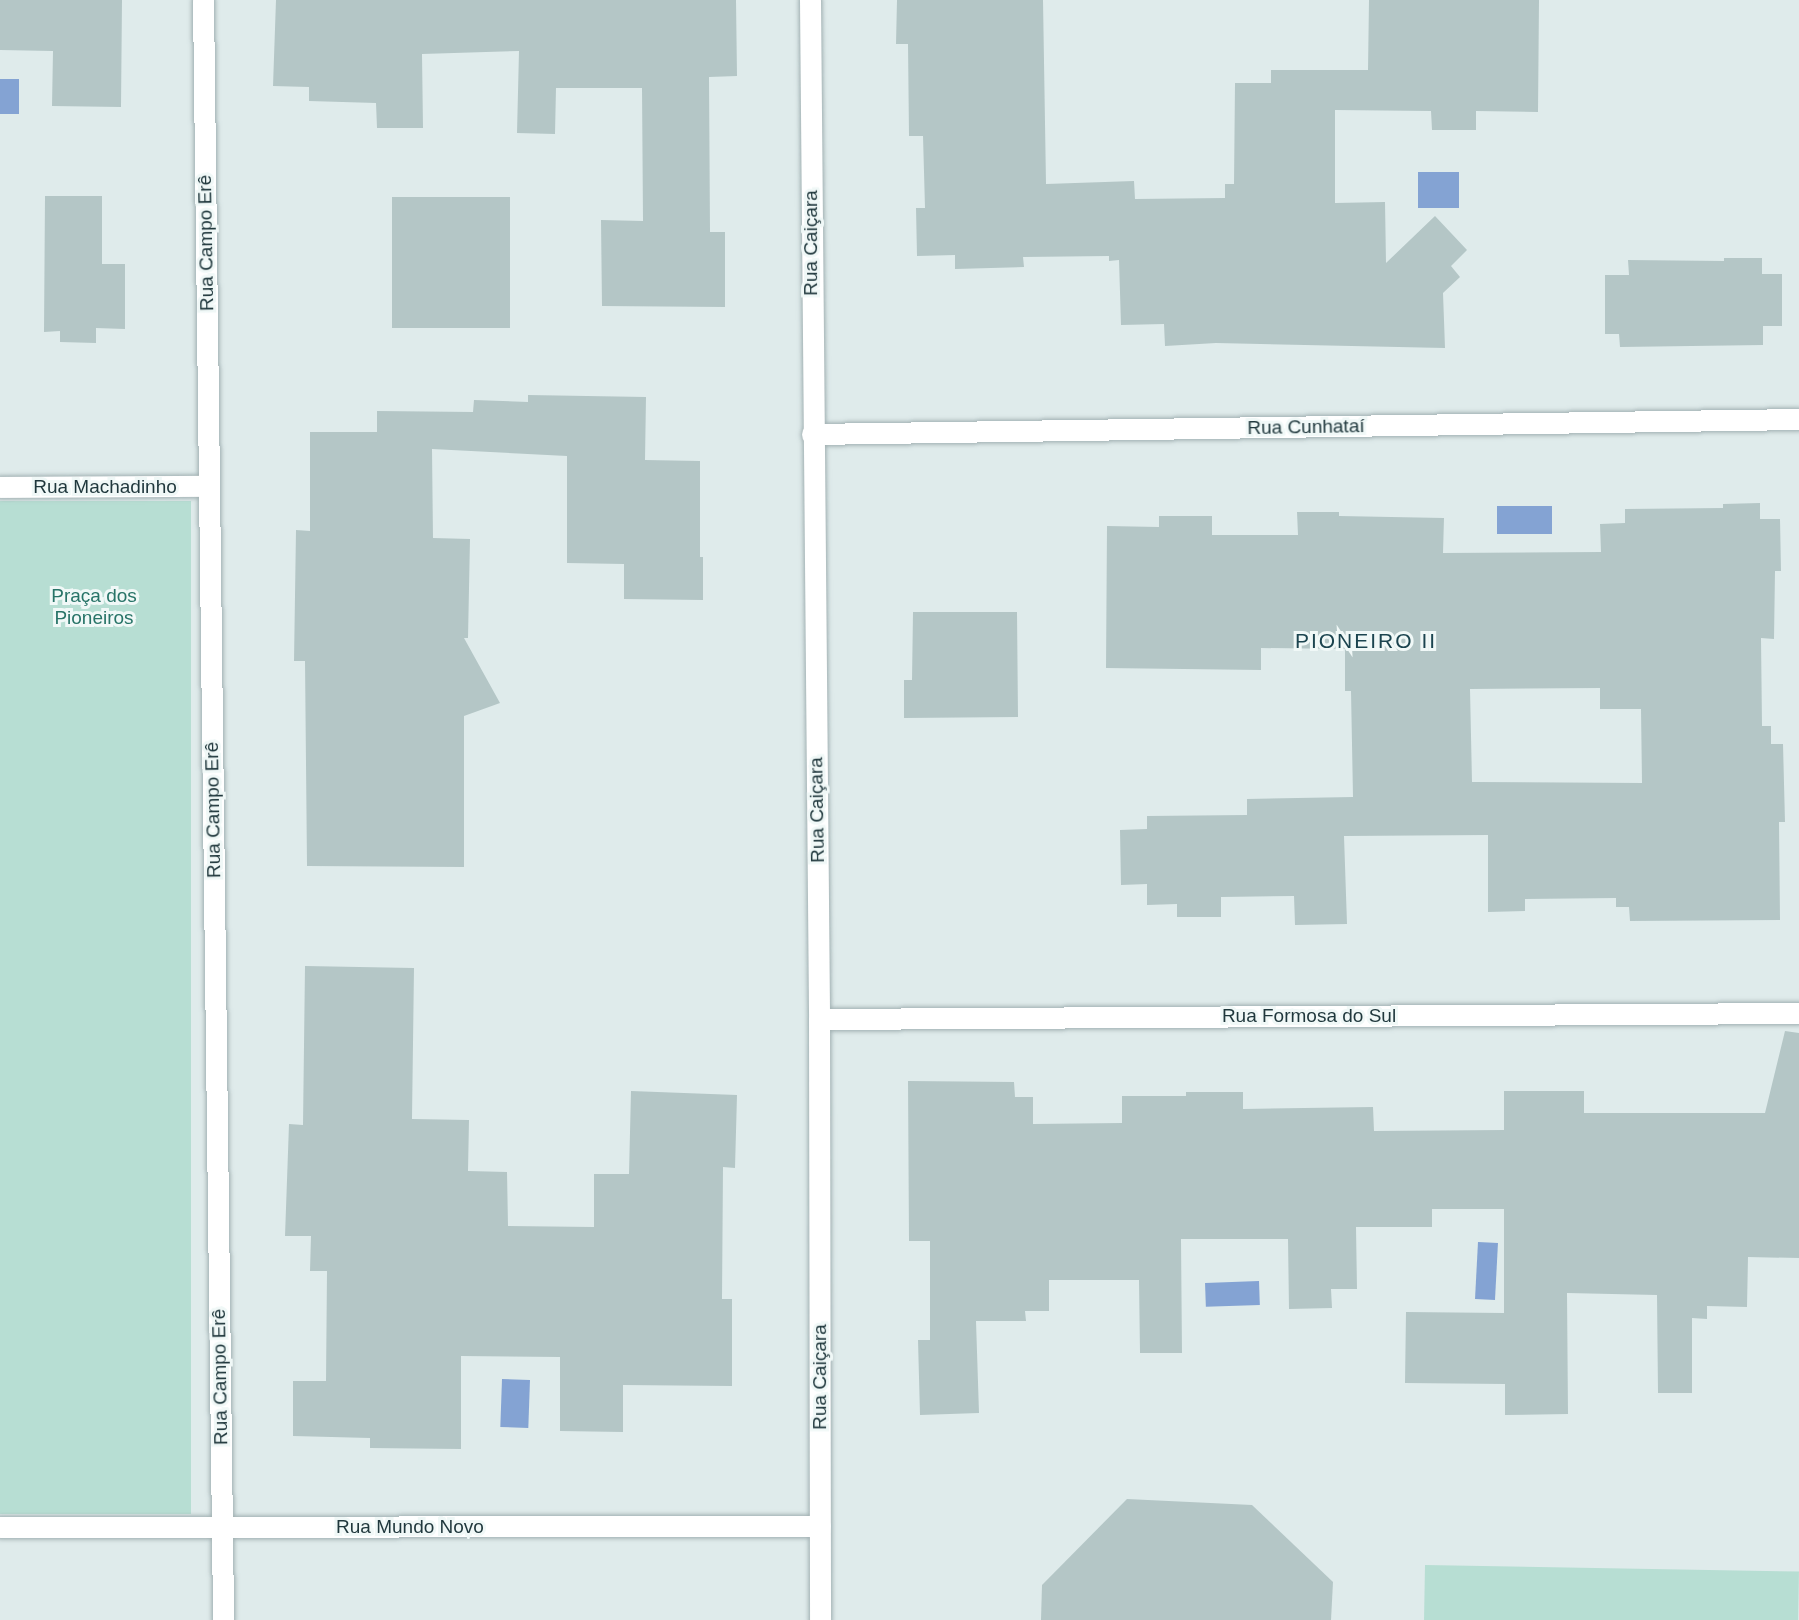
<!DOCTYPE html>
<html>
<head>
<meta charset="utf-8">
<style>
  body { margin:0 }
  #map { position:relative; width:1799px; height:1620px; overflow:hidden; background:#dfebeb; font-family:Helvetica,sans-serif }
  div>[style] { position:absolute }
  .green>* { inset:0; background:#b7ded3; transform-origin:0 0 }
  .water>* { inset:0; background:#84a3d3; transform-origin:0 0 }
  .building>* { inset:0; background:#b4c6c6; transform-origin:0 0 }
  .roads { filter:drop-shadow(0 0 2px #a2b1b3) drop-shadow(0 0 2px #a2b1b3) }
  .minor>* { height:21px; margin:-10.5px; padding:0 10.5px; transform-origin:10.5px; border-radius:10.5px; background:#fff }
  span { translate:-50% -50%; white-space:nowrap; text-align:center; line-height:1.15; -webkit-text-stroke:6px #f0f8f7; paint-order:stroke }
  .street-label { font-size:19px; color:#1f373c }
  .park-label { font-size:19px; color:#287468 }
  .neighbourhood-label { font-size:21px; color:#1b444f; letter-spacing:2px }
</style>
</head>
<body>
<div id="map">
  <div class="green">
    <div style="left:191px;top:501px;width:1013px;height:191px;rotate:90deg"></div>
    <div style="left:1425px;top:1565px;width:374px;height:55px;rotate:1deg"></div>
  </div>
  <div class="water">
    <div style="left:0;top:79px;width:19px;height:35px"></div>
    <div style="left:1459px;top:172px;width:36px;height:41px;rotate:90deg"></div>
    <div style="left:1552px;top:506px;width:28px;height:55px;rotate:90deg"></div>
    <div style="left:1478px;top:1242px;width:20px;height:57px;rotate:3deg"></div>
    <div style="left:1259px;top:1281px;width:24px;height:54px;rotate:88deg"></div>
    <div style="left:502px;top:1379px;width:28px;height:48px;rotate:2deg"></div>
  </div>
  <div class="building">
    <div style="clip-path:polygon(0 0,122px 0,121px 107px,52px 106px,53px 51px,0 50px)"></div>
    <div style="clip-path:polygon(276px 0,736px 0,737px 76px,709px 77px,710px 232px,725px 232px,725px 307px,602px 306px,601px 220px,643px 221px,642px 88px,556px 88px,555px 134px,517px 133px,519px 51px,422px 54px,423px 128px,377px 128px,376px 103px,309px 101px,309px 87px,273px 86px)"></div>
    <div style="clip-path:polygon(897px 0,1043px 0,1046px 184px,1134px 181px,1135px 199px,1225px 198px,1225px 184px,1234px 184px,1235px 83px,1271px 83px,1271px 70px,1368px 70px,1369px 0,1539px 0,1538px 112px,1476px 111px,1476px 130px,1432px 130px,1431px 111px,1335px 110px,1335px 203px,1385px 202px,1386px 263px,1435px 216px,1467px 250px,1451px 266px,1460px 277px,1443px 293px,1445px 348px,1216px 343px,1165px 346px,1164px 324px,1121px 325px,1119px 260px,1109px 261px,1109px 256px,1023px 257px,1024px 267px,955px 269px,955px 255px,917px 256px,916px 208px,925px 208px,923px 136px,909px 136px,908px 44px,896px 44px)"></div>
    <div style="clip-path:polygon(45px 196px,102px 196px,102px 264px,125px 264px,125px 329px,96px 328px,96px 343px,60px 342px,60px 331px,44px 332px)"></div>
    <div style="left:392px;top:197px;width:118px;height:131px"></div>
    <div style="clip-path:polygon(1724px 258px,1762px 258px,1762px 274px,1782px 274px,1782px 326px,1763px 326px,1763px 345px,1620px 347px,1619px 334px,1605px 334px,1605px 275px,1629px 275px,1628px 260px,1724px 261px)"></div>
    <div style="clip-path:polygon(528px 395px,646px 397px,645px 460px,700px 461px,700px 557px,703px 557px,703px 600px,624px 599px,624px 564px,567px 563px,567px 456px,432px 449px,433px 538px,470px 539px,468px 638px,464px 638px,500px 703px,464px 716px,464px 867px,307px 866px,305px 661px,294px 661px,296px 530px,310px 531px,310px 432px,377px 432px,377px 411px,473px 412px,474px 400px,528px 402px)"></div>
    <div style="clip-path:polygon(evenodd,1760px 503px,1760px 519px,1780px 519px,1781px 571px,1775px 571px,1774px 639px,1761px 638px,1762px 726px,1771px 726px,1771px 744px,1783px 744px,1785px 822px,1779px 822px,1780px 920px,1630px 921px,1629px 907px,1616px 907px,1616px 898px,1525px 899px,1525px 911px,1488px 912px,1488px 835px,1344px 836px,1347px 924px,1295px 925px,1294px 896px,1221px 897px,1221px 917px,1177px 917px,1177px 904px,1147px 905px,1147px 884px,1121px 885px,1120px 830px,1147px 829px,1147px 816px,1247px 815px,1247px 799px,1353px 797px,1351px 691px,1345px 691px,1345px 649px,1261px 648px,1261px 670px,1106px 668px,1107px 526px,1159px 527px,1159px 516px,1212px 516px,1212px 535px,1298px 535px,1297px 512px,1339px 512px,1339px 516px,1444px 518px,1443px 553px,1601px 552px,1600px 524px,1625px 523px,1625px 509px,1723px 508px,1723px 504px,1760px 503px,1600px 688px,1600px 709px,1641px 709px,1642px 783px,1472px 782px,1470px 689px,1600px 688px)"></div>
    <div style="clip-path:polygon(913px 612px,1017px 612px,1018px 717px,904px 718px,904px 680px,912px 680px)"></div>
    <div style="clip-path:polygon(305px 966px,414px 968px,412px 1119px,469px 1120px,468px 1171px,507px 1172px,508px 1226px,594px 1227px,594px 1174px,629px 1174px,631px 1091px,737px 1095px,735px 1168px,723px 1167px,722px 1299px,732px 1299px,732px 1386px,623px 1385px,623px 1432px,560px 1431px,560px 1357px,461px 1356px,461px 1449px,370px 1448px,370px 1438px,293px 1436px,293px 1381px,326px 1381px,327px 1271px,310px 1271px,311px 1236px,285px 1236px,289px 1124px,303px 1125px)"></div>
    <div style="clip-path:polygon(1785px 1031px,1799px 1033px,1799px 1258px,1748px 1257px,1747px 1307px,1707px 1306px,1707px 1319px,1692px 1318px,1692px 1393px,1658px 1393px,1657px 1295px,1567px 1293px,1568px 1414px,1505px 1415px,1505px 1384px,1405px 1383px,1406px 1312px,1504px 1313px,1504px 1209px,1432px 1209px,1432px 1227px,1356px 1227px,1357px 1289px,1331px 1289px,1332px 1308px,1289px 1309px,1288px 1239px,1181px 1239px,1182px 1353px,1140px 1353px,1139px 1280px,1049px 1280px,1049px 1311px,1025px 1311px,1026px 1321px,976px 1321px,979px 1413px,920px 1415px,918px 1340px,930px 1340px,930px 1241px,909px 1241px,908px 1081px,1014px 1082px,1015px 1097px,1033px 1097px,1033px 1124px,1122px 1123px,1122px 1096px,1186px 1096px,1186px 1092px,1243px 1092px,1243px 1109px,1373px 1107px,1374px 1131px,1504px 1130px,1504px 1091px,1584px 1091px,1584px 1113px,1765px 1113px)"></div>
    <div style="clip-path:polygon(1127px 1499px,1252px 1505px,1333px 1582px,1331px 1620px,1041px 1620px,1042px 1585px)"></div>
  </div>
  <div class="roads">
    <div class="minor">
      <div style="left:203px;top:0;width:1620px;rotate:89.29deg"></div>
      <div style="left:810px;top:0;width:1019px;rotate:89.49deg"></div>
      <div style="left:819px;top:1019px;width:601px;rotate:89.9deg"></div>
      <div style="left:812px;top:434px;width:987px;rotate:-0.87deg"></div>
      <div style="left:0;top:487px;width:209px;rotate:-0.3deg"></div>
      <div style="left:819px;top:1019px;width:980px;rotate:-0.35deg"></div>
      <div style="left:0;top:1527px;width:820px;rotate:-0.07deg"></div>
    </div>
  </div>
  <div class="street-label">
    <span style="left:206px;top:243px;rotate:-91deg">Rua Campo Erê</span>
    <span style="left:811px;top:243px;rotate:-90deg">Rua Caiçara</span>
    <span style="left:1306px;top:427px;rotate:-1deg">Rua Cunhataí</span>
    <span style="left:105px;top:487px">Rua Machadinho</span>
    <span style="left:213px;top:810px;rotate:-91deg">Rua Campo Erê</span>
    <span style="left:817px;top:810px;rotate:-91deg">Rua Caiçara</span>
    <span style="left:1309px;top:1016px">Rua Formosa do Sul</span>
    <span style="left:220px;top:1377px;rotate:-91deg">Rua Campo Erê</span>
    <span style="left:820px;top:1377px;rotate:-90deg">Rua Caiçara</span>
    <span style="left:410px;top:1527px">Rua Mundo Novo</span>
  </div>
  <div class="park-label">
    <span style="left:94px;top:607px">Praça dos<br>Pioneiros</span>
  </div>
  <div class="neighbourhood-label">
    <span style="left:1366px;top:641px">PIONEIRO II</span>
  </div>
</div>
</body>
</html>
